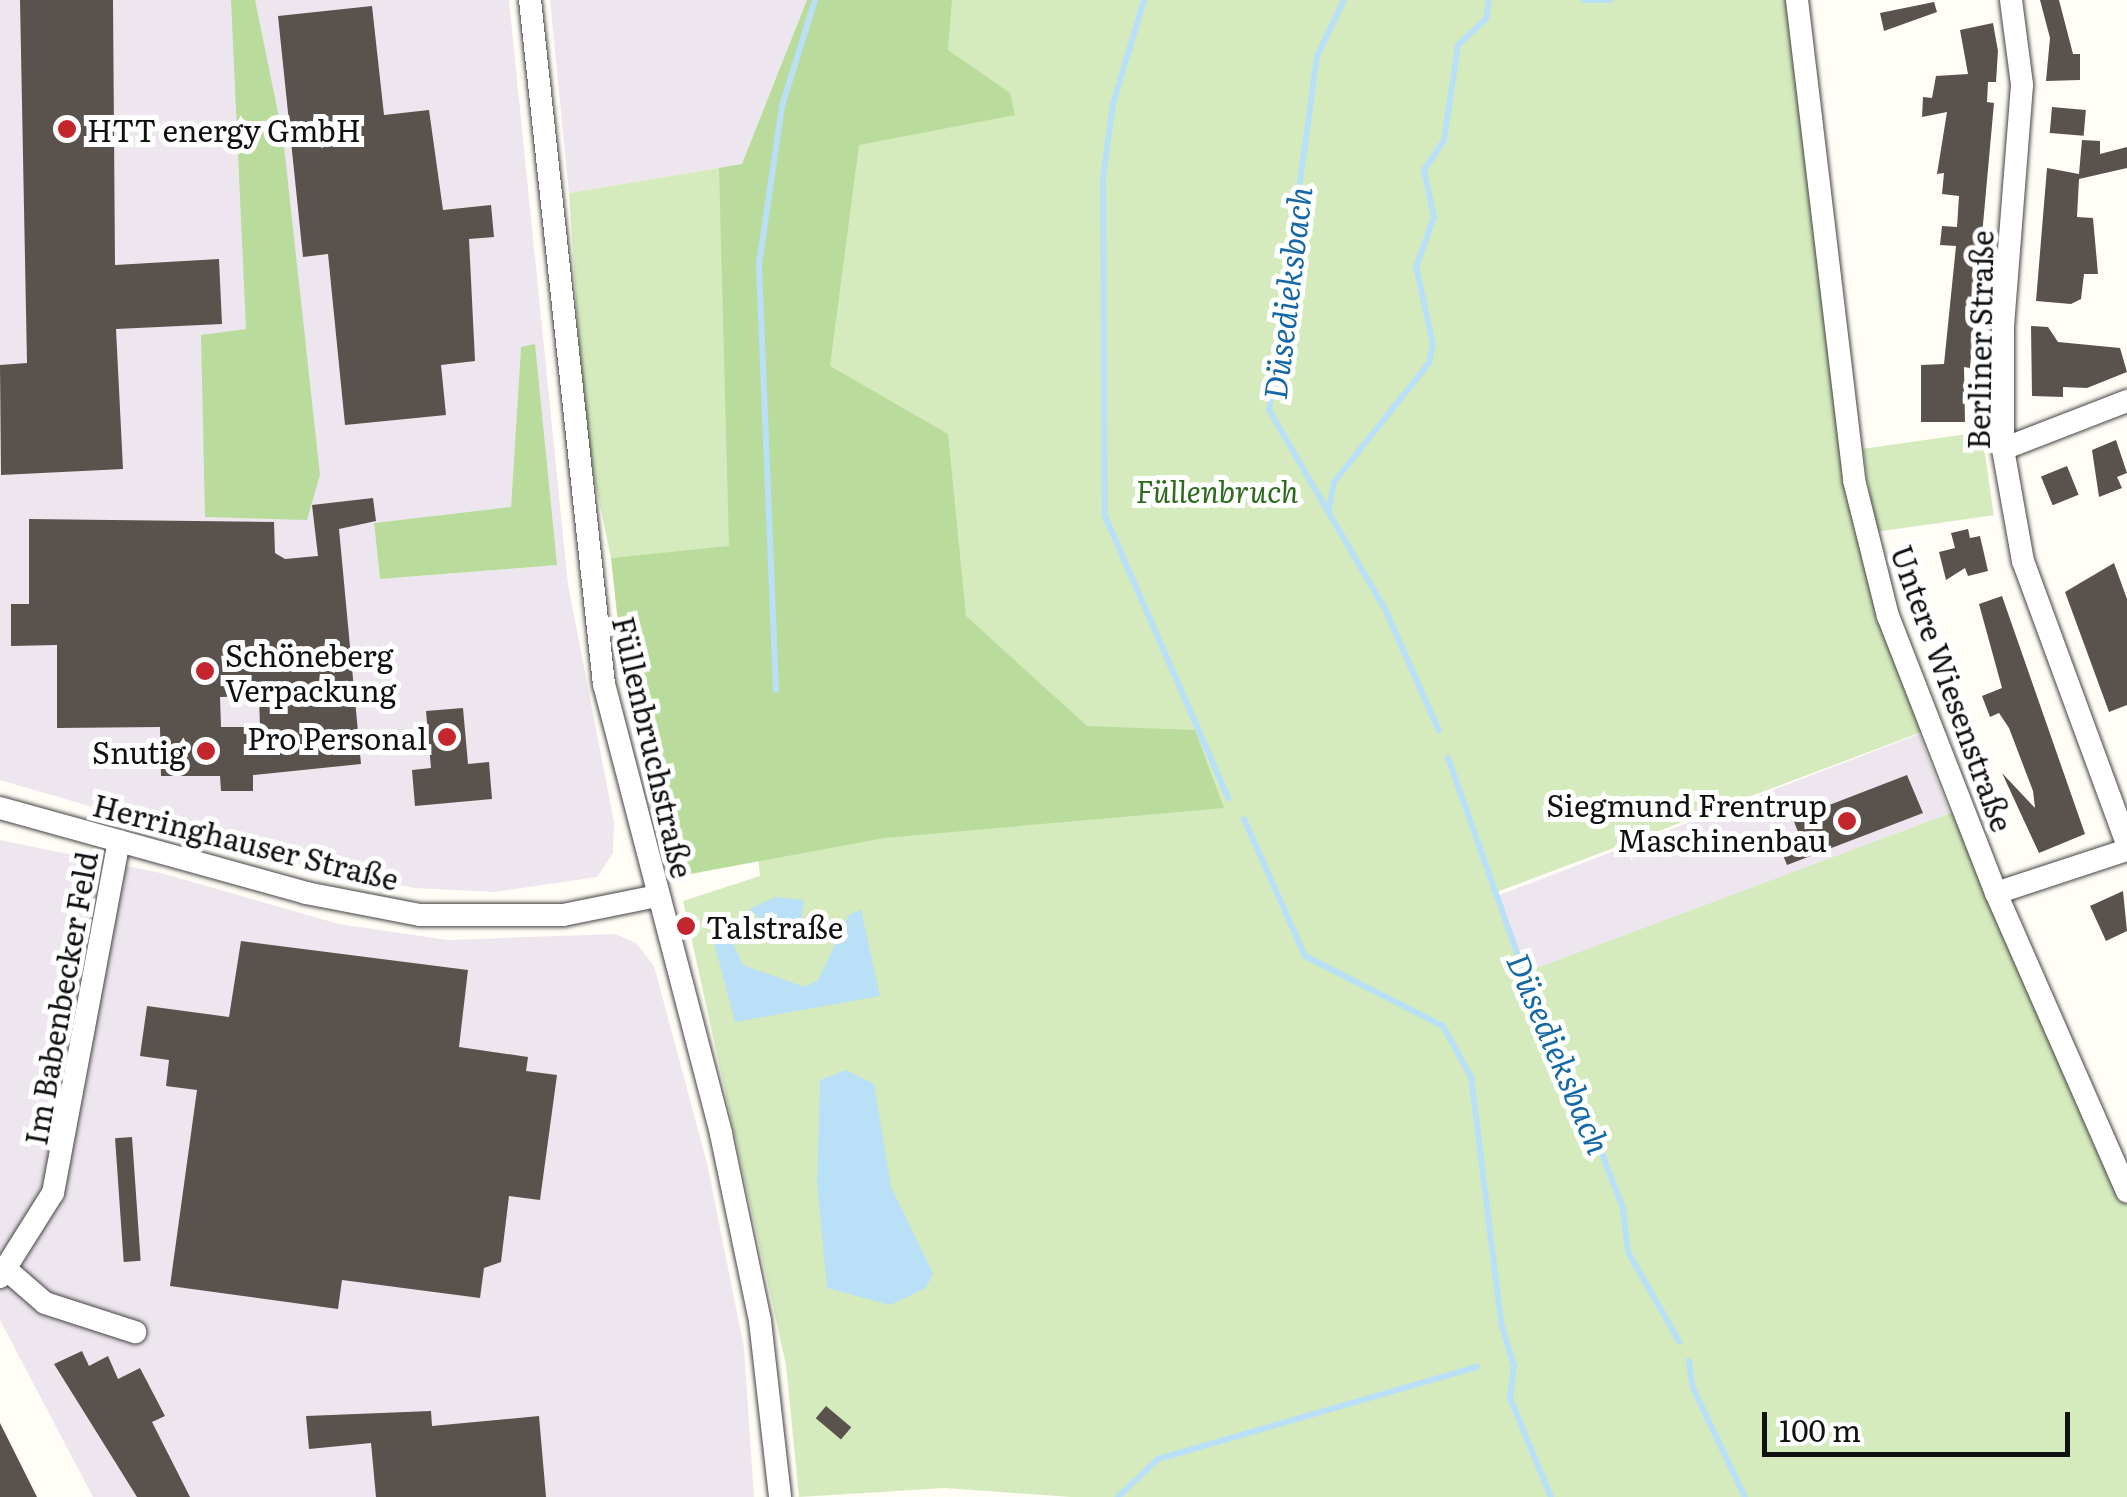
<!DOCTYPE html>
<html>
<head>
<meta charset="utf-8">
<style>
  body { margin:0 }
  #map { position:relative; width:2127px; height:1497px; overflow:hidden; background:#fffdf5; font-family:Literata,serif }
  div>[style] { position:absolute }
  .industrial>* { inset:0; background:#eee6ef; transform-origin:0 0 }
  .green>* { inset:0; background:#d5ebbd; transform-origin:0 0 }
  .forest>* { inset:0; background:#b9dc9c }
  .water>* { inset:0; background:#b9e0f7 }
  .stream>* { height:6px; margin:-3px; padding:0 3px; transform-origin:3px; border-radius:3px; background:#b9e0f7 }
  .building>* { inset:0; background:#5a524d; transform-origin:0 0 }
  .roads { filter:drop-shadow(0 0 2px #444) drop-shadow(0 0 2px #444) }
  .minor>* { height:22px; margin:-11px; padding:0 11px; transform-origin:11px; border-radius:11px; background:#fff }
  .dots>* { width:28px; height:28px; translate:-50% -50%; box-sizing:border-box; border:5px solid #fff; border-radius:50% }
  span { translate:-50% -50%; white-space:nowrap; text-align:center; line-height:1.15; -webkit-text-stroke:10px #fff; paint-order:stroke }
  .poi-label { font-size:30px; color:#111 }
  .left { translate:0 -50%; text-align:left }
  .right { translate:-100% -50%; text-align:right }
  .street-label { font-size:30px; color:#111 }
  .park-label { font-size:30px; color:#2f6b1f; font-style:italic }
  .water-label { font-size:32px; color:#1768a6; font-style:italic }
  .scale { position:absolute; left:1762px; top:1412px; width:308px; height:45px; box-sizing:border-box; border:5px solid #111; border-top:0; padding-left:12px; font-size:30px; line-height:35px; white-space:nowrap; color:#111; -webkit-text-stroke:8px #fff; paint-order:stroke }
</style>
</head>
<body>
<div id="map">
  <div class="industrial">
    <div style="clip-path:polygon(evenodd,0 0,509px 0,568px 585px,614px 822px,613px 853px,597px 877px,495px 892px,414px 888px,271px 859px,0 780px,0 0,521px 348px,557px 565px,380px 579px,374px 523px,511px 508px,521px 348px)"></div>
    <div style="clip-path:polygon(550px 0,807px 0,742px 164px,569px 193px)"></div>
    <div style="left:1919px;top:734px;width:85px;height:454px;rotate:69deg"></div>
    <div style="clip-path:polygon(0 840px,161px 873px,339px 924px,447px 940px,615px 934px,636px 943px,654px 966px,707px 1163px,744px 1348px,754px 1497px,93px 1497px,0 1320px)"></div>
  </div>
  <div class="green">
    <div style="clip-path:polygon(807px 0,1794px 0,1847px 482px,1927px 730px,1494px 893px,1529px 971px,1956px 811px,2127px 1200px,2127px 1497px,1071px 1497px,945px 1488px,799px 1497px,786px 1365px,683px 901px,760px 876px,729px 547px,611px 558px,585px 434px,569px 193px,742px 164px)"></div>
    <div style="left:1982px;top:432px;width:84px;height:120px;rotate:82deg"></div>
  </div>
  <div class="forest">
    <div style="clip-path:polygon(231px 0,255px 0,283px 137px,320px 475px,307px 520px,205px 517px,201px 335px,246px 329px)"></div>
    <div style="clip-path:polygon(807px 0,952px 0,948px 50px,1010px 93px,1015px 115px,859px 145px,830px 366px,948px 434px,966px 616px,1087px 726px,1195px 730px,1224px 808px,884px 838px,685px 875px,617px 614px,611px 558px,729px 546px,719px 168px,742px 164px)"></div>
    <div style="clip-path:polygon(535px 344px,557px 565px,380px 579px,374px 523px,511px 507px,521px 347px)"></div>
  </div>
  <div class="water">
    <div style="clip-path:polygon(776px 897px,804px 900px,798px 938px,786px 941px,749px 909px)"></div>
    <div style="clip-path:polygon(861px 909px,880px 996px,735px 1022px,711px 931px,729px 935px,743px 965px,805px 987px,818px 980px,849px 915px)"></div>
    <div style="clip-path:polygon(846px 1070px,874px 1084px,891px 1187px,933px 1273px,926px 1288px,890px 1305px,827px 1288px,817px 1183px,820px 1080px)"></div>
  </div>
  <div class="stream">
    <div style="left:1144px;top:0;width:109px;rotate:106.6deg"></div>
    <div style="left:1113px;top:104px;width:75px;rotate:97.7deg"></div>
    <div style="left:1103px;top:178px;width:338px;rotate:89.7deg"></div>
    <div style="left:1105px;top:516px;width:308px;rotate:66.4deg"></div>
    <div style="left:1344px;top:0;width:62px;rotate:115.7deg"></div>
    <div style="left:1317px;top:56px;width:357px;rotate:97.7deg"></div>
    <div style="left:1269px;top:410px;width:230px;rotate:59.8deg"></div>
    <div style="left:1385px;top:609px;width:133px;rotate:66.1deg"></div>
    <div style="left:1584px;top:0;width:26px"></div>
    <div style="left:1329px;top:510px;width:28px;rotate:-80deg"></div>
    <div style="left:1334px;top:482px;width:152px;rotate:-51.4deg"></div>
    <div style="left:1429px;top:363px;width:19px;rotate:-78deg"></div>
    <div style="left:1433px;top:344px;width:79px;rotate:-102.4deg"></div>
    <div style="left:1416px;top:267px;width:53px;rotate:-70.2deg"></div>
    <div style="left:1434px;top:217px;width:48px;rotate:-102deg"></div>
    <div style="left:1424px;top:170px;width:36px;rotate:-56deg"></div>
    <div style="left:1444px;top:140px;width:96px;rotate:-81.6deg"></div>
    <div style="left:1458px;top:45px;width:38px;rotate:-43deg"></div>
    <div style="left:1486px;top:19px;width:19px;rotate:-81deg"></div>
    <div style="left:776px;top:690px;width:426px;rotate:-92.3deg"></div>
    <div style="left:759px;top:264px;width:160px;rotate:-81.7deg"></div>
    <div style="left:782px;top:106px;width:111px;rotate:-72.7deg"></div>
    <div style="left:1448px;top:758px;width:246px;rotate:70.5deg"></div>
    <div style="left:1530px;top:990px;width:59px;rotate:60.4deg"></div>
    <div style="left:1559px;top:1041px;width:180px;rotate:69.1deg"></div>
    <div style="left:1623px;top:1209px;width:43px;rotate:83.4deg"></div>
    <div style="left:1628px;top:1252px;width:103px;rotate:60.2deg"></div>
    <div style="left:1244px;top:819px;width:150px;rotate:66deg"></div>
    <div style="left:1305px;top:956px;width:155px;rotate:26.9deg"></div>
    <div style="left:1443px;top:1026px;width:58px;rotate:61.2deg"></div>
    <div style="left:1471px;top:1077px;width:248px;rotate:83deg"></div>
    <div style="left:1501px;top:1323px;width:45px;rotate:73.2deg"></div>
    <div style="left:1514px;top:1366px;width:32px;rotate:97deg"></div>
    <div style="left:1510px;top:1398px;width:107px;rotate:67.5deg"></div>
    <div style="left:1689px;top:1361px;width:27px;rotate:82deg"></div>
    <div style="left:1693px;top:1388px;width:121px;rotate:64.5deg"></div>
    <div style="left:1118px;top:1497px;width:55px;rotate:-43.5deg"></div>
    <div style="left:1158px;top:1459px;width:332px;rotate:-16.1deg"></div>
  </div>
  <div class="building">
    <div style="clip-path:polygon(20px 0,113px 0,115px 265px,219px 259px,222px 324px,116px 329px,123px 469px,1px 475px,0 365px,27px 363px)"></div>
    <div style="clip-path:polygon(2040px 0,2059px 0,2073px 54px,2080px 54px,2080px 80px,2046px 81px,2050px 38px)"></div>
    <div style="clip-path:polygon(1934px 2px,1937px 12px,1884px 31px,1880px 13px)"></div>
    <div style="clip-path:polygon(372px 6px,384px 115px,429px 110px,443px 210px,491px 205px,494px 237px,469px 239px,475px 361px,441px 365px,446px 415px,345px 425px,328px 254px,303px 257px,278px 16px)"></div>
    <div style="clip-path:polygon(1993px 23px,1998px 51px,1996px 82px,1988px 82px,1987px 102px,1994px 103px,1970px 368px,1964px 367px,1965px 422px,1921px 422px,1921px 365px,1944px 364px,1956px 246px,1940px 245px,1942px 226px,1957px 227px,1959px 196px,1942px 194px,1944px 173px,1937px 174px,1947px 112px,1922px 117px,1923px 97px,1932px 98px,1936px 76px,1968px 74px,1960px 30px)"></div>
    <div style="left:2052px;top:107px;width:34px;height:26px;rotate:5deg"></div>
    <div style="clip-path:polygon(2082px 140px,2100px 141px,2100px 154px,2127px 147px,2127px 168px,2079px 179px,2077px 217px,2093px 218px,2098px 274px,2084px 274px,2081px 299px,2071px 304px,2036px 301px,2047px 168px,2079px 174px)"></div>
    <div style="clip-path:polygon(2031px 326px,2048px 327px,2058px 342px,2120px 348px,2127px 372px,2087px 388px,2063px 387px,2063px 397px,2032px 396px)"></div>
    <div style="clip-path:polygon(2116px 440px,2127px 473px,2117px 477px,2122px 488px,2099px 497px,2092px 450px)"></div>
    <div style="left:2067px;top:466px;width:31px;height:28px;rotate:68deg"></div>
    <div style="clip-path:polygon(evenodd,373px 498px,376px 521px,339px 529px,361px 764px,253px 775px,253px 791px,221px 791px,220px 776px,161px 776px,160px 727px,57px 728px,57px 645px,11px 646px,11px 604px,29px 604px,29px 519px,274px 522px,275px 553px,285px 559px,318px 556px,312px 505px,373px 498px,259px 696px,260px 727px,221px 727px,220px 697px,259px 696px)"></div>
    <div style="clip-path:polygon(1968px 529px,1970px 538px,1980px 536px,1988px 571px,1968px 576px,1965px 568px,1946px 580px,1939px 552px,1955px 548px,1951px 533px)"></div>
    <div style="clip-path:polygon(2114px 563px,2127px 599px,2127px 705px,2109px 712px,2065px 592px)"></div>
    <div style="clip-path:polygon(2002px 596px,2085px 834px,2039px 853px,2002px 773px,2035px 808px,2033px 791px,2009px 728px,1999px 713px,1990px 717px,1982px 696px,2002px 688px,1979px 604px)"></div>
    <div style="clip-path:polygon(463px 708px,468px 764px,489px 762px,492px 799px,415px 806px,412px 770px,431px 768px,426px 711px)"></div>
    <div style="clip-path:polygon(1907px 775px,1923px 813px,1787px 865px,1779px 845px,1800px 837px,1793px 819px)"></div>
    <div style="clip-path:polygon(2123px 891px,2127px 931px,2106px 941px,2090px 906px)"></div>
    <div style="clip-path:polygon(241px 941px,468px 970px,459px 1047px,528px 1057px,526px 1071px,557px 1075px,540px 1200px,509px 1196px,501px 1262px,484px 1268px,480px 1298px,342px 1280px,338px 1309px,170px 1286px,197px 1090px,166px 1086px,169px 1060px,140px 1056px,147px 1006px,229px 1017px)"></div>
    <div style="left:132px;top:1137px;width:124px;height:17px;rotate:86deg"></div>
    <div style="clip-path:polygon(82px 1351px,89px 1366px,108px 1356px,118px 1379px,140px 1368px,165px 1416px,152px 1422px,190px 1497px,137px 1497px,54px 1364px)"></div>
    <div style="left:826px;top:1406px;width:33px;height:16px;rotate:40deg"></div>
    <div style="clip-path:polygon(431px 1411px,432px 1426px,539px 1416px,546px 1497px,376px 1497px,371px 1443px,309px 1449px,306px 1416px)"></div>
    <div style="clip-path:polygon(0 1423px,37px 1497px,0 1497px)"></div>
  </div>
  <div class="roads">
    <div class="minor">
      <div style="left:530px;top:0;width:688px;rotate:83.83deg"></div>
      <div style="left:604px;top:684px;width:465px;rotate:75.4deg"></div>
      <div style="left:721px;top:1134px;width:191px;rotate:78.2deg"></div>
      <div style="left:760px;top:1321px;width:177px;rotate:83.5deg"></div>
      <div style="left:1797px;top:0;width:483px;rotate:83.2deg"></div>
      <div style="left:1854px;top:480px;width:140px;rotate:76deg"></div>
      <div style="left:1888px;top:616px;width:297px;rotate:68.7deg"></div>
      <div style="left:1996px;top:893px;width:326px;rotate:66.3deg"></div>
      <div style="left:2011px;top:0;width:86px;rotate:82.6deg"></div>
      <div style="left:2022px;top:85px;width:242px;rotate:94.5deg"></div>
      <div style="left:2003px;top:326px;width:123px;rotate:90deg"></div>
      <div style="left:2003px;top:449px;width:114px;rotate:79.9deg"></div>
      <div style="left:2023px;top:561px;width:301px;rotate:69.8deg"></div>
      <div style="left:2003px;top:449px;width:133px;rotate:-21.2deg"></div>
      <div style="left:0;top:808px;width:318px;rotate:15.5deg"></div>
      <div style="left:306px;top:893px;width:116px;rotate:10.9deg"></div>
      <div style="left:420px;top:915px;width:143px"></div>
      <div style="left:563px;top:915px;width:96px;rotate:-11.4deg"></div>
      <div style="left:1996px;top:893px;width:138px;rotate:-18.2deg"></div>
      <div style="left:7px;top:1270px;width:50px;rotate:41deg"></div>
      <div style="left:45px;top:1303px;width:95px;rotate:17.9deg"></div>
      <div style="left:0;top:1277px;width:99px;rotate:-57.8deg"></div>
      <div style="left:53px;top:1193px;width:358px;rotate:-79.4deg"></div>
    </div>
  </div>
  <div class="dots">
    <div style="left:67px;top:129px;background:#c4262e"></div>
    <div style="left:205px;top:671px;background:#c4262e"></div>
    <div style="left:447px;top:737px;background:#c4262e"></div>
    <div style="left:206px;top:751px;background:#c4262e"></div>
    <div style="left:1847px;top:821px;background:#c4262e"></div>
    <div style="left:686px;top:926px;background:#c4262e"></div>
  </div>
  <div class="poi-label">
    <span class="left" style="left:87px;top:129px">HTT energy GmbH</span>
    <span class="left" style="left:225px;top:671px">Schöneberg<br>Verpackung</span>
    <span class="right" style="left:427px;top:737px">Pro Personal</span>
    <span class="right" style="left:186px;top:751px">Snutig</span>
    <span class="right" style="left:1827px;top:821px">Siegmund Frentrup<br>Maschinenbau</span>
    <span class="left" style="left:706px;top:926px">Talstraße</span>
  </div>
  <div class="street-label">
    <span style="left:1979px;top:340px;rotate:-89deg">Berliner Straße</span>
    <span style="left:1953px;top:688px;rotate:70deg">Untere Wiesenstraße</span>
    <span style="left:654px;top:747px;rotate:77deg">Füllenbruchstraße</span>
    <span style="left:246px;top:841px;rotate:14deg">Herringhauser Straße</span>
    <span style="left:60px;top:998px;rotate:-80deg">Im Babenbecker Feld</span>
  </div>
  <div class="park-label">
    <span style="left:1217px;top:490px">Füllenbruch</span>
  </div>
  <div class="water-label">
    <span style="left:1286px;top:293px;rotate:-83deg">Düsedieksbach</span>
    <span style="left:1560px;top:1053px;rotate:67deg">Düsedieksbach</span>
  </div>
  <div class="scale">100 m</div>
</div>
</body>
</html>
